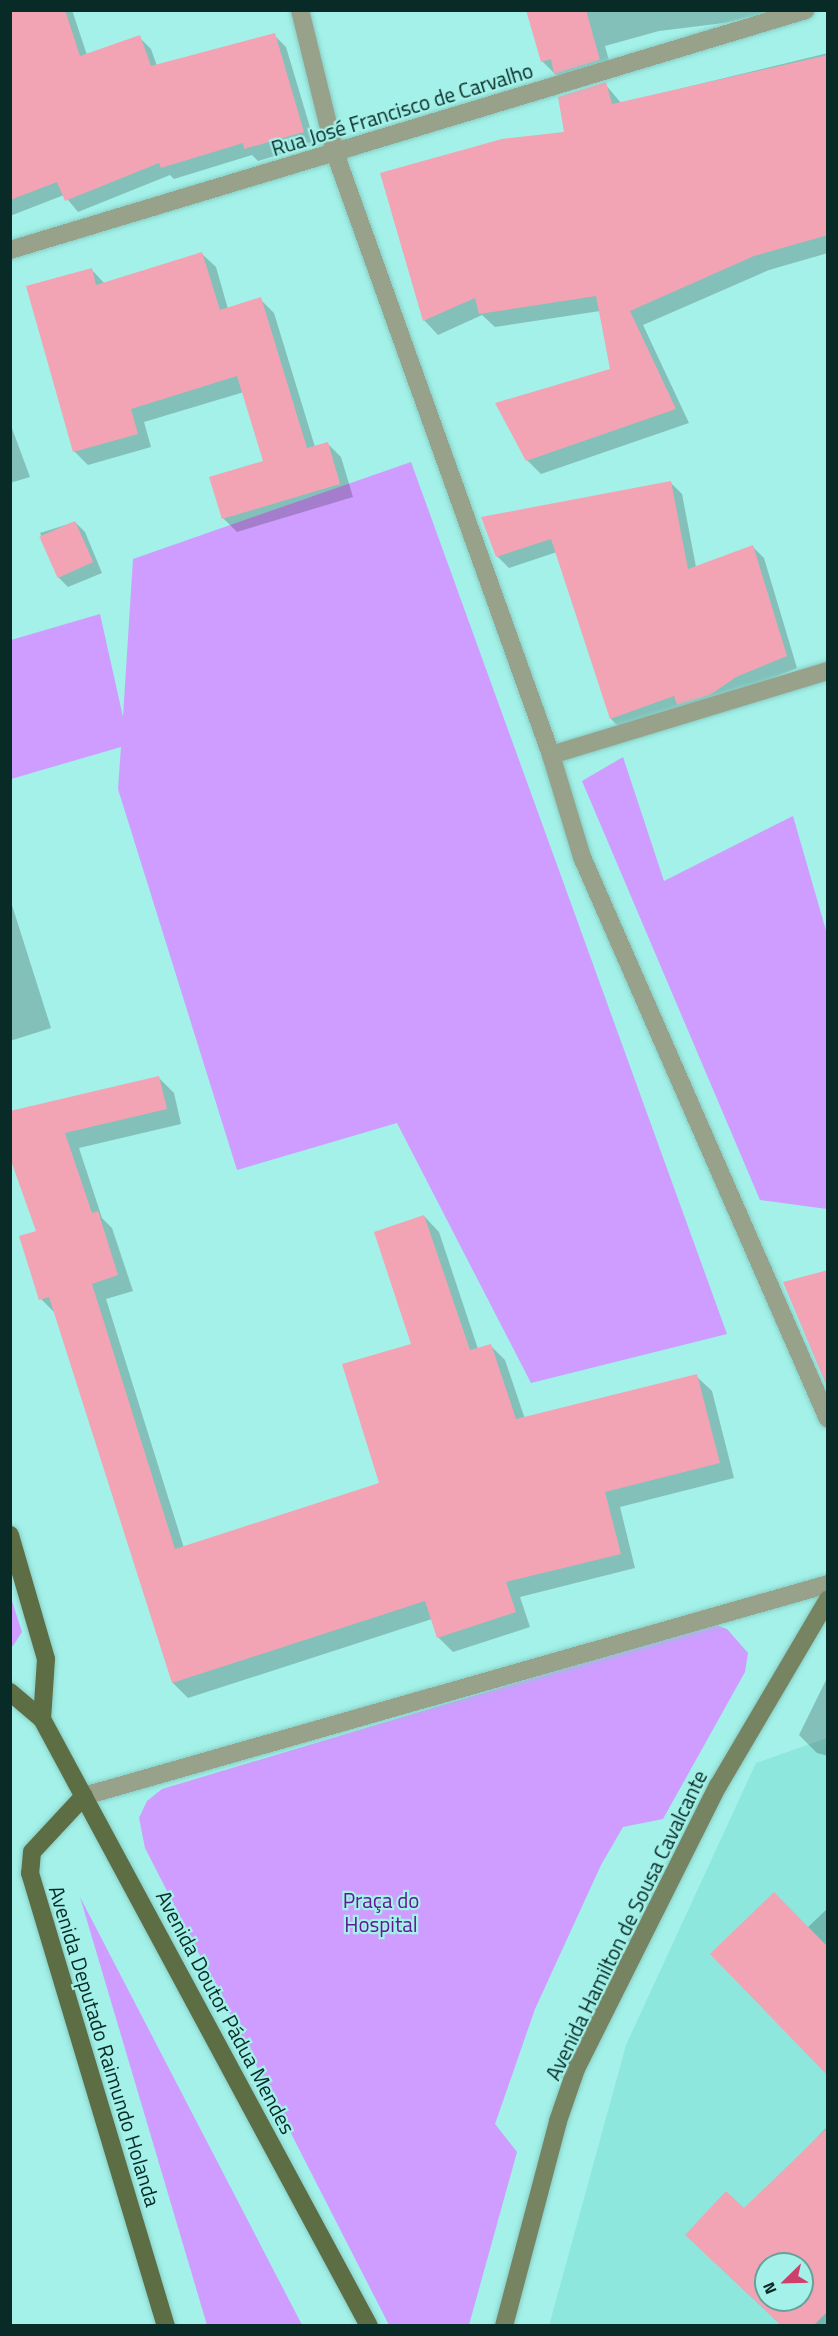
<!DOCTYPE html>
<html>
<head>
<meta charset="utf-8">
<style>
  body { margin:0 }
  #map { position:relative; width:838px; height:2336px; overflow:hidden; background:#a3f1e8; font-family:"Titillium Web",sans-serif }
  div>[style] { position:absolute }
  .built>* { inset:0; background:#8de7dd }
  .green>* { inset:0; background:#ce9dff }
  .shadow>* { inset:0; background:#0003 }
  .building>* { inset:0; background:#f2a4b4; transform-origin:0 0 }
  .roads { filter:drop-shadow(0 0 2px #87cdc5) drop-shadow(0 0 2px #87cdc5) }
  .street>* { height:18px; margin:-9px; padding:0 9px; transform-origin:9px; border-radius:9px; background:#98a28b }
  .secondary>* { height:18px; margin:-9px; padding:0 9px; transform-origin:9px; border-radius:9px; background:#768462 }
  .primary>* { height:18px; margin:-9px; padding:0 9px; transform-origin:9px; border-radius:9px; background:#5d6e44 }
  span { translate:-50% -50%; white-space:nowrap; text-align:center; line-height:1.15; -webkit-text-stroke:4.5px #a3f1e8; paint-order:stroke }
  .street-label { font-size:21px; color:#092b27 }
  .park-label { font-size:21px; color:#631896 }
  .frame { position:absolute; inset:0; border:12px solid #092b27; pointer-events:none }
  .north { position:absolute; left:754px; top:2252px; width:60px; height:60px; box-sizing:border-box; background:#a3f1e8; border:2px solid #65a29b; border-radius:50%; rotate:247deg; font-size:16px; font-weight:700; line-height:24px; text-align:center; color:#092b27 }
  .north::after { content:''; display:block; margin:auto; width:21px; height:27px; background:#ce406b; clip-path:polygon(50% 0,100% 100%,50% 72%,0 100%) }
</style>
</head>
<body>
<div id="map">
  <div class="built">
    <div style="clip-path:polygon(evenodd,827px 1738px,827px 2325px,549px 2326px,626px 2045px,756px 1763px,827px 1738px,766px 2264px,802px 2264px,802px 2300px,766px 2300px,766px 2264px)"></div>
  </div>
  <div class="green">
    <div style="clip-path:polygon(411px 462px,727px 1334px,531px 1383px,397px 1123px,237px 1170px,118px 789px,121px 747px,11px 779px,11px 640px,100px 614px,123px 717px,133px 559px)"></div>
    <div style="clip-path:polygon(623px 757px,664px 881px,793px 816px,827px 934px,827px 1209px,760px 1200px,582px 781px)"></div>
    <div style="clip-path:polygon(10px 1595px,22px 1632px,13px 1646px,11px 1645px)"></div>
    <div style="clip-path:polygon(713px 1624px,727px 1629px,748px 1653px,745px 1672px,663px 1819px,623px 1827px,601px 1865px,535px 2009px,495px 2124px,517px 2152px,469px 2325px,389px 2325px,145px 1848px,139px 1818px,147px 1801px,162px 1789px)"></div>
    <div style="clip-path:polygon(80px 1897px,302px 2325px,207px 2325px)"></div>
  </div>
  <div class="shadow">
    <div style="clip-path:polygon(10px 10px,72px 10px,87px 55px,139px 37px,151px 49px,157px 66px,274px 35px,286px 47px,315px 144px,258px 161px,252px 155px,174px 179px,170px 175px,78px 212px,64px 195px,10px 216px)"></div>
    <div style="clip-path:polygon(527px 10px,780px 10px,724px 23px,659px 31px,605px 46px,613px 75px,569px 88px,542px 61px)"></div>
    <div style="clip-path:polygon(828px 53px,828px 253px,769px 270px,643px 325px,689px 423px,541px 474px,527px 460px,612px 370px,600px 311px,495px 327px,482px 315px,438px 335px,424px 320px,382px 174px,566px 133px,605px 84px,621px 103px)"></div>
    <div style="clip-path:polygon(202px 254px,216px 267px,228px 309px,260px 299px,274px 313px,315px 447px,327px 443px,341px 457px,353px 497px,237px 532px,223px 518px,265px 462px,244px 392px,144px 422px,151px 447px,88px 465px,74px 451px,91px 269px,105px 284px)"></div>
    <div style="clip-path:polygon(10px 423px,30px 477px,10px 483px)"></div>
    <div style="clip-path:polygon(670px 482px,682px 494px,696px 567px,753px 547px,764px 558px,797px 668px,748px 688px,622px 730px,611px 719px,557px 552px,509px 568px,497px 556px)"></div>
    <div style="clip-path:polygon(75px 522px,85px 532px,102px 573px,68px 587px,58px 577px,40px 533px)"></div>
    <div style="clip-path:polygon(10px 899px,51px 1028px,10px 1041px)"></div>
    <div style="clip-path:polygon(159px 1078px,174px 1093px,181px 1124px,79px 1148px,102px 1218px,112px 1228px,133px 1291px,106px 1299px,184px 1548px,380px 1484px,413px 1345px,424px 1216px,439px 1232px,478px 1349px,490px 1345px,505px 1360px,525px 1419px,696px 1376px,712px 1391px,734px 1478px,620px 1507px,635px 1568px,520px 1597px,530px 1627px,453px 1652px,438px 1637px,432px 1619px,188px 1698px,173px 1683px,57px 1315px,41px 1299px,38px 1232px,14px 1163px,10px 1164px,10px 1113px)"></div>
    <div style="clip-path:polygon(828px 1676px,828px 1756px,817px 1753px,799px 1735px)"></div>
    <div style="clip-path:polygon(828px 1908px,828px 2074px,807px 1928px)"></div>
    <div style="clip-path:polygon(evenodd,828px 2126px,828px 2326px,782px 2326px,705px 2253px,828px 2126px,766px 2264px,802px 2264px,802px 2300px,766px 2300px,766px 2264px)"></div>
  </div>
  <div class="building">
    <div style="clip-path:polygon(10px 10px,65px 10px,80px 56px,140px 35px,151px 66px,275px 33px,304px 132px,244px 149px,243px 143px,161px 168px,159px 163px,65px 201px,57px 182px,10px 200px)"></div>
    <div style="clip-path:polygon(526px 10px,586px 10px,600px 60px,554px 74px,551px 59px,541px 62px)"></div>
    <div style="clip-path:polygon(828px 55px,828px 235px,754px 256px,630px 311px,676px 409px,526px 461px,495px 403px,610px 369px,596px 296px,479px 314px,475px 298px,423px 321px,380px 173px,502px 139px,564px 132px,558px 97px,606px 82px,612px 104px)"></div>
    <div style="clip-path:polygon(202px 252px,220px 310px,261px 297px,307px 448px,328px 442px,340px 484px,222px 519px,209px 477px,263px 461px,237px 376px,131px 409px,138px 434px,73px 452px,26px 286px,92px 268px,96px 285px)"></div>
    <div style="clip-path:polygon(671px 481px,688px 569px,753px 545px,787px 656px,736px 677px,710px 695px,677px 705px,674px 696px,610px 719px,551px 539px,496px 557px,481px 517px)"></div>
    <div style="left:75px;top:521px;width:45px;height:39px;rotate:66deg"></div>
    <div style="clip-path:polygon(159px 1076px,167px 1109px,65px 1133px,92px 1213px,98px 1211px,118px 1275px,92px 1284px,175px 1549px,379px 1483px,342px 1364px,411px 1344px,374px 1232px,424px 1215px,470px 1350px,491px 1344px,516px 1419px,697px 1374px,720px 1463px,605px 1492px,621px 1554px,506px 1582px,516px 1612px,437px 1638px,425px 1601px,172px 1683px,49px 1297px,39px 1300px,19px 1236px,36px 1231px,10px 1158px,10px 1111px)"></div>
    <div style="clip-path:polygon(828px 1270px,828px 1387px,827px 1387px,783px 1282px)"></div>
    <div style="clip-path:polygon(774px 1892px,828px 1947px,828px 2076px,710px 1954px)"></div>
    <div style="clip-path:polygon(evenodd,828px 2127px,828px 2311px,814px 2325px,781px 2325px,685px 2235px,726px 2191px,744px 2208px,828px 2127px,766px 2264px,802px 2264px,802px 2300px,766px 2300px,766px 2264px)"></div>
  </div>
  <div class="roads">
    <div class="street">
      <div style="left:300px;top:10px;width:147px;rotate:76.2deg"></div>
      <div style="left:335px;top:153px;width:640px;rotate:70.26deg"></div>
      <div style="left:551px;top:755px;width:107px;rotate:73.1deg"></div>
      <div style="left:582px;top:857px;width:613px;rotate:66.36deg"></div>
      <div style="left:10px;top:250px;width:831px;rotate:-16.78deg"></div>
      <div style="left:551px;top:755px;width:289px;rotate:-16.9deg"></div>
      <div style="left:84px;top:1796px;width:774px;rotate:-15.9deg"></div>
    </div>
    <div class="secondary">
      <div style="left:504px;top:2326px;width:212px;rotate:-75.2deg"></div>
      <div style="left:558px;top:2121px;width:55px;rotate:-70.9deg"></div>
      <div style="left:576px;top:2069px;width:317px;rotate:-63.4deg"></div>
      <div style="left:718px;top:1786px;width:217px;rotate:-59.5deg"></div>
    </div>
    <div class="primary">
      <div style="left:10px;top:1535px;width:129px;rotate:73.8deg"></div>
      <div style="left:46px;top:1659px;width:60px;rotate:93.8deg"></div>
      <div style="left:10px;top:1692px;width:42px;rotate:40.2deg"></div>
      <div style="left:42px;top:1719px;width:689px;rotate:61.69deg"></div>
      <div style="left:84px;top:1796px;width:76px;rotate:132.9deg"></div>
      <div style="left:32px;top:1852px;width:21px;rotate:95deg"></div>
      <div style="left:30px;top:1873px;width:473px;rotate:73.3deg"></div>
    </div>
  </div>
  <div class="street-label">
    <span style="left:402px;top:109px;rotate:-17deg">Rua José Francisco de Carvalho</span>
    <span style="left:626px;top:1925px;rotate:-64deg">Avenida Hamilton de Sousa Cavalcante</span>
    <span style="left:226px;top:2012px;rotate:62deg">Avenida Doutor Pádua Mendes</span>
    <span style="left:105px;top:2046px;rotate:73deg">Avenida Deputado Raimundo Holanda</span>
  </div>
  <div class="park-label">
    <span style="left:381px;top:1912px">Praça do<br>Hospital</span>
  </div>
  <div class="frame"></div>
  <div class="north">N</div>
</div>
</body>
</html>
